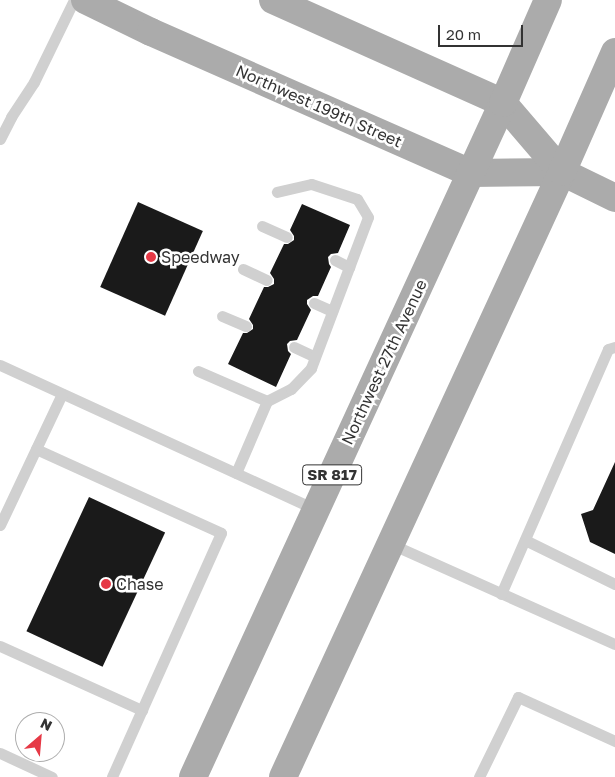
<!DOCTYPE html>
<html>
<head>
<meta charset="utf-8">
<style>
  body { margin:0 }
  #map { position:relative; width:615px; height:777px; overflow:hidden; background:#fff; font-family:"Golos Text",sans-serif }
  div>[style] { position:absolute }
  .building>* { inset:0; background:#1a1a1a; transform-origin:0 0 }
  .service>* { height:11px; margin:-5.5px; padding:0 5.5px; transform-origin:5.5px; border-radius:5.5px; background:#d0d0d0 }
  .primary>* { height:28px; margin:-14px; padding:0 14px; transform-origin:14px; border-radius:14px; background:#ababab }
  .dots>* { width:14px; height:14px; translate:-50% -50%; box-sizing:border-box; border:2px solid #fff; border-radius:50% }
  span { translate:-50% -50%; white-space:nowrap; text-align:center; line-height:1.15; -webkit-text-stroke:5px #fff; paint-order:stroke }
  .shield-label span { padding:1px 4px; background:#fff; border:1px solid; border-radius:4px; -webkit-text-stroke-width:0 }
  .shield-label { font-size:15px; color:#333; font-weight:700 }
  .street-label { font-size:16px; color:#333 }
  .poi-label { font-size:16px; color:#333 }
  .left { translate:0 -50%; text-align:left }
  .north { position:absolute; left:15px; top:712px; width:50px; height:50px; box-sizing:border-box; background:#fff; border:1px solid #adadad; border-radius:50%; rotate:27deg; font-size:14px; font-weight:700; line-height:20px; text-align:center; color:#333 }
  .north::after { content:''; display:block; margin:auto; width:18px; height:22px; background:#e63946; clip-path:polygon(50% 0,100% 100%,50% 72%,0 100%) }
  .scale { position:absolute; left:438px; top:25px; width:85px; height:22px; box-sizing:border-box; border:2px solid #333; border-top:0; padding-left:6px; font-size:15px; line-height:18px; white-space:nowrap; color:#333; -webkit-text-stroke:4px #fff; paint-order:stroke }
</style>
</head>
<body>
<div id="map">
  <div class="building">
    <div style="left:138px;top:202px;width:71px;height:93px;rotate:24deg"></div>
    <div style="clip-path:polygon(302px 204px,350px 225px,338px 253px,331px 254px,328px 257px,329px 264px,331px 267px,318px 296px,313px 296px,307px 300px,307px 304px,311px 310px,297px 340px,290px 341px,287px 344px,288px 351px,291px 354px,276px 387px,228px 364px,243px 333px,247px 333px,253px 329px,253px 325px,249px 319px,264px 287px,268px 287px,274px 284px,274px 279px,270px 273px,284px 244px,288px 244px,294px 240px,294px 236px,290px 230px)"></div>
    <div style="clip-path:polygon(615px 462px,615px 554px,590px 542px,581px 514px,593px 510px)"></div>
    <div style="left:89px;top:497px;width:84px;height:148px;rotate:25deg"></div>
  </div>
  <div class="service">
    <div style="left:0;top:139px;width:25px;rotate:-63deg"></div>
    <div style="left:11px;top:117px;width:42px;rotate:-56.7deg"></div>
    <div style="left:34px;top:82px;width:91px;rotate:-64deg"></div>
    <div style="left:262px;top:226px;width:27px;rotate:24deg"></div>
    <div style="left:335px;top:260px;width:16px;rotate:27deg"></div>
    <div style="left:243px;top:269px;width:26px;rotate:25deg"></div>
    <div style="left:314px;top:303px;width:20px;rotate:24deg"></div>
    <div style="left:222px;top:316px;width:26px;rotate:23deg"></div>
    <div style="left:294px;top:347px;width:23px;rotate:25deg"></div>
    <div style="left:0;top:365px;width:348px;rotate:24.6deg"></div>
    <div style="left:198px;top:371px;width:75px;rotate:23.5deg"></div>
    <div style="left:36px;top:449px;width:203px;rotate:24.4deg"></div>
    <div style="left:221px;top:533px;width:267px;rotate:114.1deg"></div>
    <div style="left:236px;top:473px;width:78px;rotate:-66.7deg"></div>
    <div style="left:267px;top:401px;width:27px;rotate:-27deg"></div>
    <div style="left:291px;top:389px;width:29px;rotate:-46deg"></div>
    <div style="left:311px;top:368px;width:161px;rotate:-69.3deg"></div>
    <div style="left:368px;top:217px;width:21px;rotate:-121deg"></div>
    <div style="left:357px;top:199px;width:48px;rotate:-161.9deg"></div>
    <div style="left:311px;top:184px;width:35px;rotate:167deg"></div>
    <div style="left:0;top:525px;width:145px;rotate:-64.7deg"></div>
    <div style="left:525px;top:540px;width:100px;rotate:26.1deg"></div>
    <div style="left:391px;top:544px;width:245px;rotate:24.1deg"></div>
    <div style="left:501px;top:594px;width:267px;rotate:-66.4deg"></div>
    <div style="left:608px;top:349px;width:7px;rotate:-16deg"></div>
    <div style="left:0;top:646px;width:156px;rotate:24.3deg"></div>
    <div style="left:0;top:753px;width:57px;rotate:24.8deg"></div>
    <div style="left:479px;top:777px;width:89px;rotate:-64deg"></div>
    <div style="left:518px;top:697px;width:107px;rotate:24.4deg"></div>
  </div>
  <div class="primary">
    <div style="left:85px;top:0;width:73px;rotate:25.9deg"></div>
    <div style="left:151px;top:32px;width:349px;rotate:23.8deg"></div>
    <div style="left:470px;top:173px;width:92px;rotate:-0.6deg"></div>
    <div style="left:273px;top:0;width:252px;rotate:24.1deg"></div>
    <div style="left:503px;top:103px;width:91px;rotate:49.5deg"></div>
    <div style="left:562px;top:172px;width:59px;rotate:26.1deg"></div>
    <div style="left:193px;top:777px;width:742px;rotate:-65.3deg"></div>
    <div style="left:503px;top:103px;width:112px;rotate:-66.4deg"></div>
    <div style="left:283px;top:777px;width:666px;rotate:-65.24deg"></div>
    <div style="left:562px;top:172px;width:131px;rotate:-66.2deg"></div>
  </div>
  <div class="dots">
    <div style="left:151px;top:257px;background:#e63946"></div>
    <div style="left:106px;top:584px;background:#e63946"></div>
  </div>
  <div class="shield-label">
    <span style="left:332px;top:475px">SR 817</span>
  </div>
  <div class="street-label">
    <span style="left:319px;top:106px;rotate:24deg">Northwest 199th Street</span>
    <span style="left:384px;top:362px;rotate:-65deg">Northwest 27th Avenue</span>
  </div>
  <div class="poi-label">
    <span class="left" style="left:161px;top:257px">Speedway</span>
    <span class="left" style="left:116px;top:584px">Chase</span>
  </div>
  <div class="north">N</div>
  <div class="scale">20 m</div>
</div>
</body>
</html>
